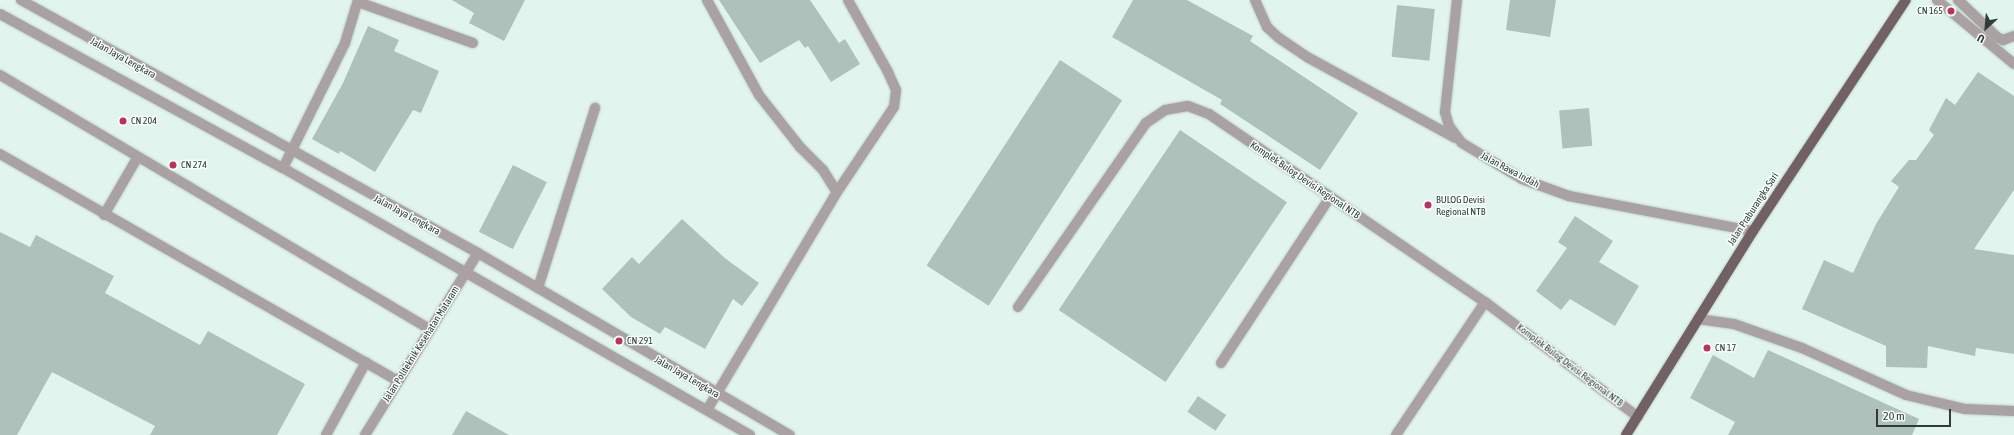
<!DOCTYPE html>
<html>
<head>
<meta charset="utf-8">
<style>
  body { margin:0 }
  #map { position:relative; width:2014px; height:435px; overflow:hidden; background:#e1f5ee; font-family:"Asap Condensed",sans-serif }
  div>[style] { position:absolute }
  .building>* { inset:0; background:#aec2bb; transform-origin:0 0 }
  .roads { filter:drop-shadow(0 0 1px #bed0ca) drop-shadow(0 0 1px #bed0ca) }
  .service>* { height:10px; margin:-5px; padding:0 5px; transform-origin:5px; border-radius:5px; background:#aaa1a2 }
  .minor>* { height:10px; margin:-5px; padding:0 5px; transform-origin:5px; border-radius:5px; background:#aaa1a2 }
  .primary>* { height:10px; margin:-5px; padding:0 5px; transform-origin:5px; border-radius:5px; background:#716163 }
  .dots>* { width:11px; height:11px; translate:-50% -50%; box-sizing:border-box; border:2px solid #f7fffc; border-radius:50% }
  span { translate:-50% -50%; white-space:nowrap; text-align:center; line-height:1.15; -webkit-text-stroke:3px #f7fffc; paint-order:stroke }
  .poi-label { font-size:10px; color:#333b39 }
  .right { translate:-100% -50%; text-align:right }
  .left { translate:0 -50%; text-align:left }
  .street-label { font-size:10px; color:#333b39 }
  .north { position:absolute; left:1966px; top:8px; width:40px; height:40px; -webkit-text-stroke:3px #f7fffc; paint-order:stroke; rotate:206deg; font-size:11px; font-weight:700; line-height:16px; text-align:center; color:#333b39 }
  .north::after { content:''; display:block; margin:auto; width:14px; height:18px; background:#333b39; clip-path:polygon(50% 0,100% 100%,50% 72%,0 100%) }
  .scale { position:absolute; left:1876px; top:409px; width:75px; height:18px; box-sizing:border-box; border:2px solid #333b39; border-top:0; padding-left:5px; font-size:12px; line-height:14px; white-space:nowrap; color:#333b39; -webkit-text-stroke:3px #f7fffc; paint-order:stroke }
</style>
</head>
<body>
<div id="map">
  <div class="building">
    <div style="clip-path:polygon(452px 0,525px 0,504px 41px,469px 23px,474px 13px)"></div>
    <div style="clip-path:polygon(719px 0,810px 0,839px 43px,845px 39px,860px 64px,831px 82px,808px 46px,805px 48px,799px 40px,760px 63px)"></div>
    <div style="clip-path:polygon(1133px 0,1187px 0,1253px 36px,1250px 41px,1358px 113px,1320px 170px,1220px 104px,1222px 100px,1112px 37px)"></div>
    <div style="clip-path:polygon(1510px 0,1556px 0,1550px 37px,1506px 30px)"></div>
    <div style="left:1397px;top:5px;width:38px;height:52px;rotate:6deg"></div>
    <div style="clip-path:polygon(368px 26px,399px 40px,394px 51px,439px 71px,421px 113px,413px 110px,375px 172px,340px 151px,339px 154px,312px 139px,343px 83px)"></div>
    <div style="left:1060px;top:60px;width:74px;height:245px;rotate:33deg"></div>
    <div style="clip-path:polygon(1978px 72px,2014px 96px,2014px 190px,1974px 249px,2014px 255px,2014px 354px,1976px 348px,1975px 356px,1928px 346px,1927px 368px,1886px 367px,1886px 346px,1802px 309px,1824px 260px,1853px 273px,1876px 224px,1899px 187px,1891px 181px,1909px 160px,1916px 160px,1934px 135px,1929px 130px,1946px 98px,1955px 105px)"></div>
    <div style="left:1589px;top:108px;width:38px;height:30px;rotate:85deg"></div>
    <div style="left:1180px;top:130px;width:129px;height:217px;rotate:34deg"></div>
    <div style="left:513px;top:165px;width:38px;height:75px;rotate:27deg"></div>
    <div style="clip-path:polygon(1575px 216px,1613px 241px,1599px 262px,1639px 286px,1615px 326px,1570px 299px,1561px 310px,1536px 291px,1567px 248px,1558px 242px)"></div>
    <div style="clip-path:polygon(682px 219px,726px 259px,759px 283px,742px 306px,733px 299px,705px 349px,665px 327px,660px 334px,631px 317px,602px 289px,632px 257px,639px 264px)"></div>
    <div style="clip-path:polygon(0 232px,30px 247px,36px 235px,114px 276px,105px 293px,200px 345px,208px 331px,305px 384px,277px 435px,150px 435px,155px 426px,52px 372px,17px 435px,0 435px)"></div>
    <div style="clip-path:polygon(1768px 350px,1919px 419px,1912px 435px,1728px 435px,1735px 422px,1690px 398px,1713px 355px,1754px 378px)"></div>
    <div style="left:1198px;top:396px;width:34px;height:19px;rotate:34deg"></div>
    <div style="clip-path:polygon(466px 411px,509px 435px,452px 435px)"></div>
  </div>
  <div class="roads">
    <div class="service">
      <div style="left:1937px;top:0;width:100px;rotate:39.7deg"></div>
      <div style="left:0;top:75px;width:499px;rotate:30.6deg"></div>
      <div style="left:0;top:154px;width:457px;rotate:29.7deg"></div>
      <div style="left:104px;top:215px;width:66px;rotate:-59.9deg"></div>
      <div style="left:538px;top:288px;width:189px;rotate:-72.4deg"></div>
      <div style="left:1018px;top:307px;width:224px;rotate:-55.2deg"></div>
      <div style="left:1146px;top:123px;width:23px;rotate:-34deg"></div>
      <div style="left:1165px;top:110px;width:23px;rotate:-10deg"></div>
      <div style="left:1188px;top:106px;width:22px;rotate:21deg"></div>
      <div style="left:1209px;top:114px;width:334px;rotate:34.3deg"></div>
      <div style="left:1485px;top:302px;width:191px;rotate:36.9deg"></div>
      <div style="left:1698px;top:319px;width:36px;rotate:8deg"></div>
      <div style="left:1734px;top:324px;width:72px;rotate:19.4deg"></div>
      <div style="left:1802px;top:348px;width:114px;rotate:24.3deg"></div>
      <div style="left:1906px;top:395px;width:61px;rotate:13.3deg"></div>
      <div style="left:1965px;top:409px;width:49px;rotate:2.3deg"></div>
      <div style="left:1221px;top:363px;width:199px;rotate:-56.7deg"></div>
      <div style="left:326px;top:435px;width:83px;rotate:-61.3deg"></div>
      <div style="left:365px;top:435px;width:214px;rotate:-58.2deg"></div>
      <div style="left:1396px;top:435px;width:160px;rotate:-56.2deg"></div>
    </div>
    <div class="minor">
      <div style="left:21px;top:0;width:522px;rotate:28.97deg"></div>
      <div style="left:478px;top:253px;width:361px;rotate:30.3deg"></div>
      <div style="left:707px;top:0;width:108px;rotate:61.3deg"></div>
      <div style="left:759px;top:95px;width:66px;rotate:51.7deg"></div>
      <div style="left:800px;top:147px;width:33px;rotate:45deg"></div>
      <div style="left:823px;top:170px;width:26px;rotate:58deg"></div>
      <div style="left:1255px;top:0;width:30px;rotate:66deg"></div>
      <div style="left:1267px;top:27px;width:16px;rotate:43deg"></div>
      <div style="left:1279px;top:38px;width:36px;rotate:34deg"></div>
      <div style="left:1309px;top:58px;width:166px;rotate:28.7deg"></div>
      <div style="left:1457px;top:0;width:113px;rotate:96.1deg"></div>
      <div style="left:1445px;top:112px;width:15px;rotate:74deg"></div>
      <div style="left:1449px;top:126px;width:21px;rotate:53deg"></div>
      <div style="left:1462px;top:143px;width:70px;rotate:31deg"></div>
      <div style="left:1522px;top:179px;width:50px;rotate:19.9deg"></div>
      <div style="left:1569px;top:196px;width:187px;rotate:10.8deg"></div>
      <div style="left:1958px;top:0;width:54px;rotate:43.5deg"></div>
      <div style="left:1997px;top:37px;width:7px;rotate:27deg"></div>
      <div style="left:2003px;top:40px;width:12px;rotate:-20deg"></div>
      <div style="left:358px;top:2px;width:122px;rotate:19.6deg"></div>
      <div style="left:0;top:14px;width:322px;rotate:28.6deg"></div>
      <div style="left:283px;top:168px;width:538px;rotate:29.76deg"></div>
      <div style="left:283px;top:168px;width:140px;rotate:-63.6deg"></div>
      <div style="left:345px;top:43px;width:45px;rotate:-73.2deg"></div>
      <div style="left:707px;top:410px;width:254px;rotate:-59.2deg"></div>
      <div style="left:837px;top:192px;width:102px;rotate:-56.2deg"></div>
      <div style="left:894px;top:107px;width:17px;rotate:-83deg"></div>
      <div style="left:896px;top:90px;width:20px;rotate:-114deg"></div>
      <div style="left:888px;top:72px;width:82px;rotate:-119.1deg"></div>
    </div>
    <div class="primary">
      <div style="left:1626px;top:435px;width:240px;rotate:-58.1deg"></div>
      <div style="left:1753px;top:231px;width:277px;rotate:-56.5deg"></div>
    </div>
  </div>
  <div class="dots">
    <div style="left:1951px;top:11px;background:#bf3058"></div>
    <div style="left:123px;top:121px;background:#bf3058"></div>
    <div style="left:173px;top:165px;background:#bf3058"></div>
    <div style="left:1428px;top:205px;background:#bf3058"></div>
    <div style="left:619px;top:341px;background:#bf3058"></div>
    <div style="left:1707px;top:348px;background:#bf3058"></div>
  </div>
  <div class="poi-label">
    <span class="right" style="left:1943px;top:11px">CN 165</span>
    <span class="left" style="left:131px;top:121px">CN 204</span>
    <span class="left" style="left:181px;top:165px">CN 274</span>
    <span class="left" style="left:1436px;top:205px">BULOG Devisi<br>Regional NTB</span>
    <span class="left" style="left:627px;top:341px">CN 291</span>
    <span class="left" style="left:1715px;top:348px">CN 17</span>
  </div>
  <div class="street-label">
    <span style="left:123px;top:58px;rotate:29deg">Jalan Jaya Lengkara</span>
    <span style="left:1510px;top:170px;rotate:28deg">Jalan Rawa Indah</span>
    <span style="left:1305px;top:180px;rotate:34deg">Komplek Bulog Devisi Regional NTB</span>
    <span style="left:1753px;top:209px;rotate:-57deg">Jalan Praburangka Sari</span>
    <span style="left:407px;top:215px;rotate:28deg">Jalan Jaya Lengkara</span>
    <span style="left:421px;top:344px;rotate:-58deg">Jalan Politeknik Kesehatan Mataram</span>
    <span style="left:1570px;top:365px;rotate:37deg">Komplek Bulog Devisi Regional NTB</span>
    <span style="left:687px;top:377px;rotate:30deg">Jalan Jaya Lengkara</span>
  </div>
  <div class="north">U</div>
  <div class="scale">20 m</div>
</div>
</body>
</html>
